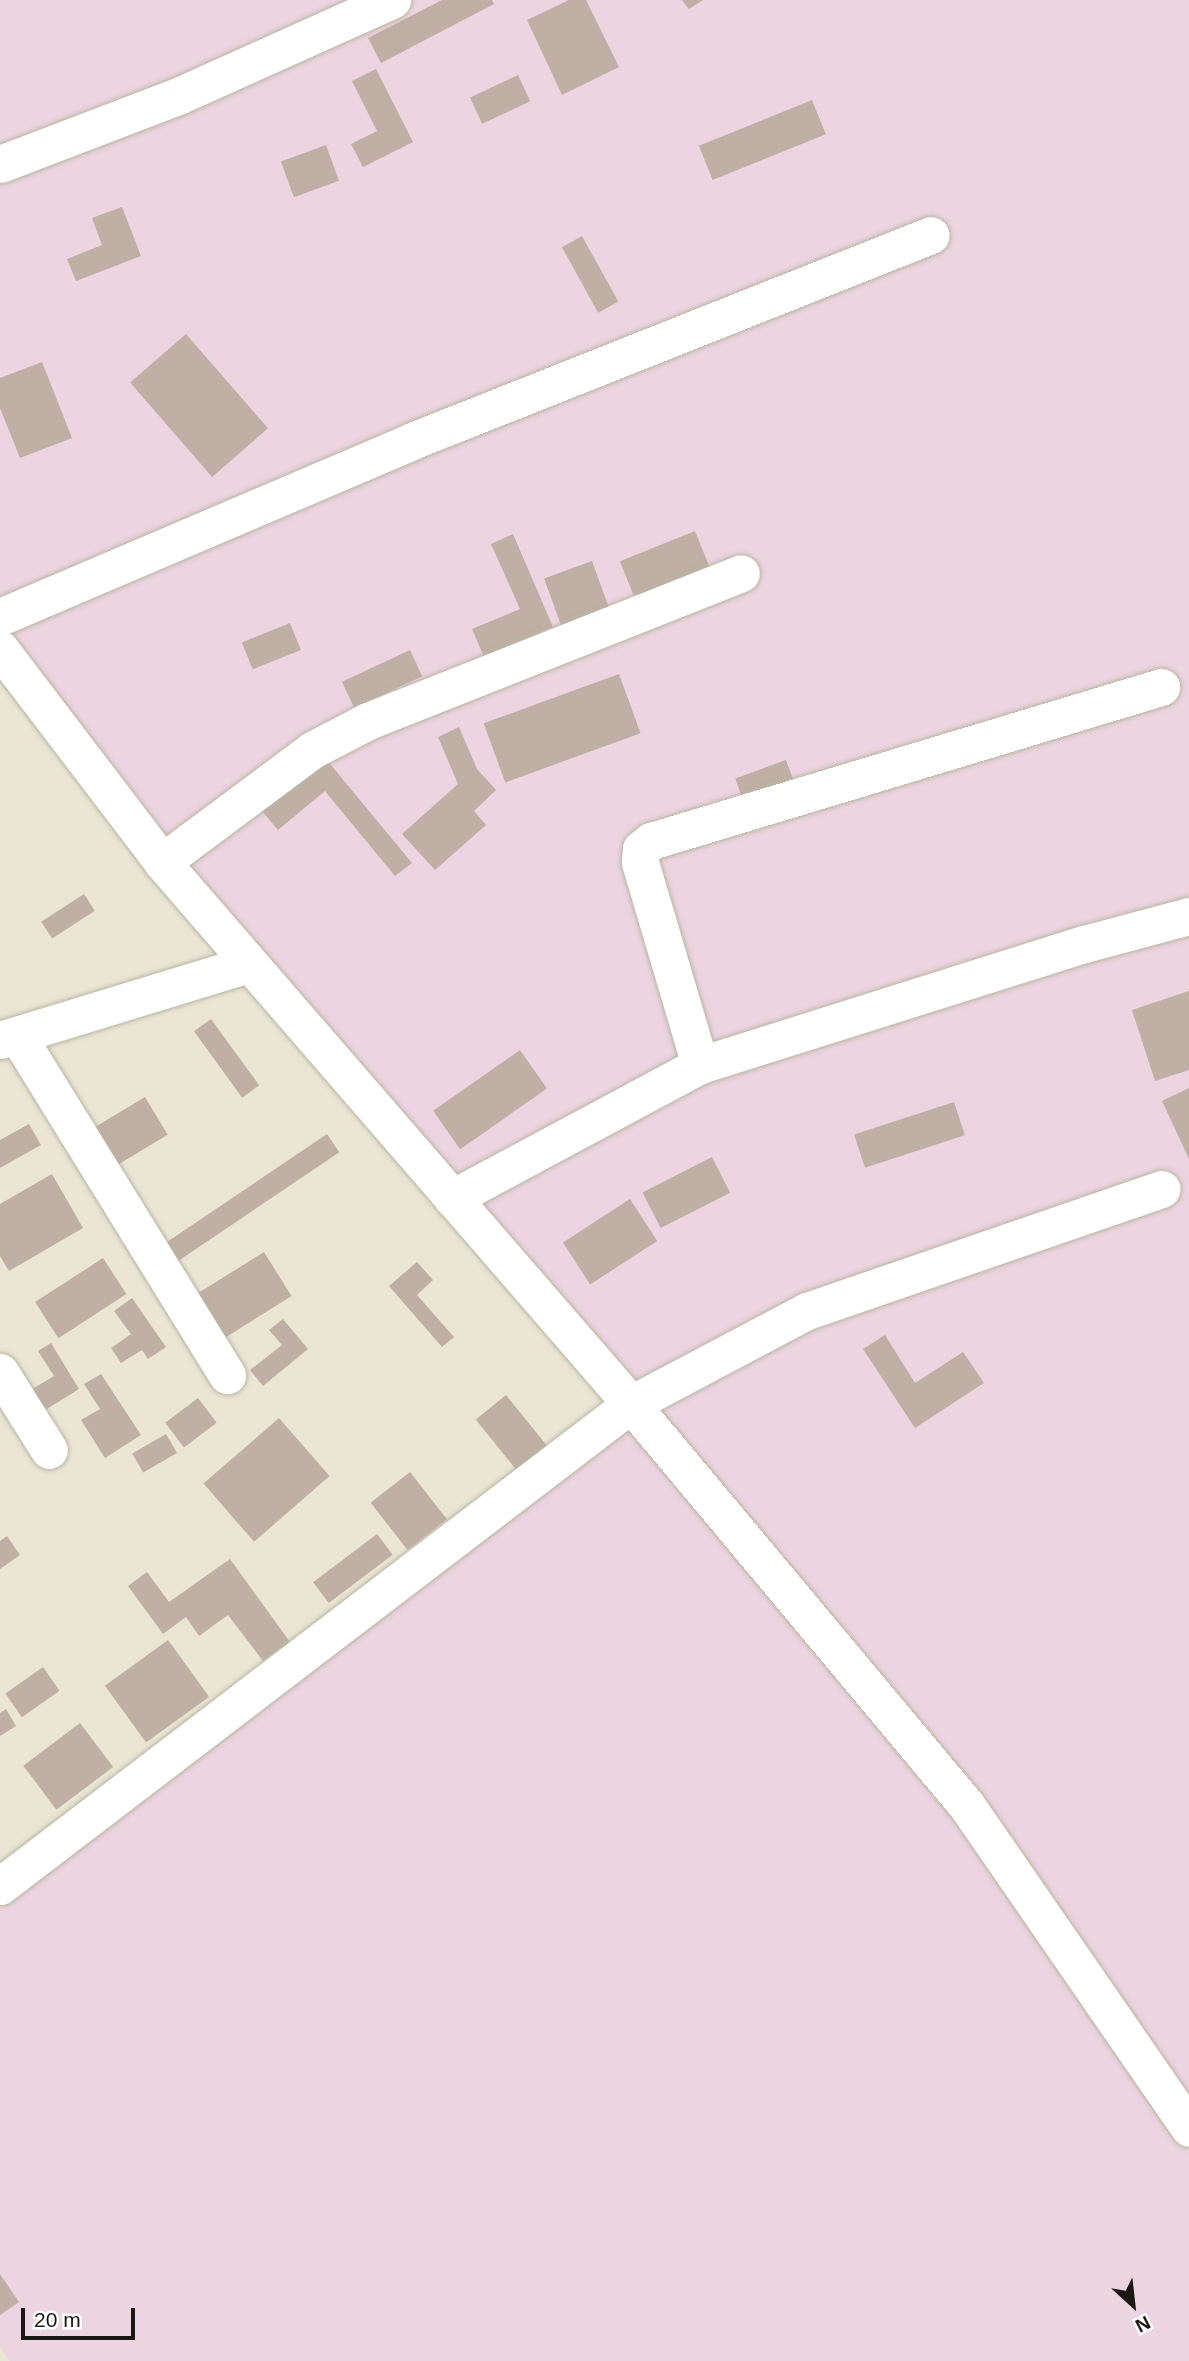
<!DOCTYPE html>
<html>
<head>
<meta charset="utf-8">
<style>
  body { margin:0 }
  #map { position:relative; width:1189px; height:2361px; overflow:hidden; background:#ebe6d4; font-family:Arial,sans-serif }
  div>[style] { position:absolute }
  .industrial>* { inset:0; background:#ecd4e0 }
  .building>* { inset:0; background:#bfafa4; transform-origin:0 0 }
  .roads { filter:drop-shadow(0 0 2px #bab5a4) drop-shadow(0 0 2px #bab5a4) }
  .minor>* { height:37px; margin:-18.5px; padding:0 18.5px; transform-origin:18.5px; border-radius:18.5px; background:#fff }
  span { translate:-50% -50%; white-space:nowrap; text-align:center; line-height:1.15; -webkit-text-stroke:5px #fff; paint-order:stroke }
  .north { position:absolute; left:1098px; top:2270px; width:70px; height:70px; -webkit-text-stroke:5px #fff; paint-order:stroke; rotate:153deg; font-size:19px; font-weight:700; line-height:28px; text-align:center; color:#1a1812 }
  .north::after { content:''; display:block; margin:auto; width:24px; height:32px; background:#1a1812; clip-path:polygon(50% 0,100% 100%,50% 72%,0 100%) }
  .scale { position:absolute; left:21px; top:2308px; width:114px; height:32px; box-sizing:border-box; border:4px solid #1a1812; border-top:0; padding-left:9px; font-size:21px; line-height:24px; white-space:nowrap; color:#1a1812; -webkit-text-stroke:5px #fff; paint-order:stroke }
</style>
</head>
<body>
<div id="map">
  <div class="industrial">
    <div style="clip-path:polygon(0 0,1189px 0,1189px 2361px,10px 2361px,0 2347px,0 1886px,630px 1404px,0 676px)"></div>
  </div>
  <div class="building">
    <div style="clip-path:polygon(442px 0,492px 0,494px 4px,381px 63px,368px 38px)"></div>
    <div style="clip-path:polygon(569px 0,586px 0,619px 67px,562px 95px,527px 20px)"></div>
    <div style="clip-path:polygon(682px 0,703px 0,689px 9px)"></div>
    <div style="clip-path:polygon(376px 69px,413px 142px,363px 167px,351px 144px,377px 131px,352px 81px)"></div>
    <div style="left:518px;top:75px;width:29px;height:53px;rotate:65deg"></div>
    <div style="left:812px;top:100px;width:37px;height:122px;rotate:68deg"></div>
    <div style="left:326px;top:145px;width:38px;height:48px;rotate:70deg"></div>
    <div style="clip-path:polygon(122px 207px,141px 256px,76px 281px,67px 259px,102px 245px,92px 218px)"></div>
    <div style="left:582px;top:236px;width:75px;height:23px;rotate:61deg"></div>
    <div style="left:186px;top:334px;width:125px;height:74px;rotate:49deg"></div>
    <div style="clip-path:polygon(42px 362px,72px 438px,20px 458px,0 408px,0 378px)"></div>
    <div style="left:695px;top:531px;width:42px;height:81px;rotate:68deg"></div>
    <div style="clip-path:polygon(513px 534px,553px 627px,484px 657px,472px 629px,520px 609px,491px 544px)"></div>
    <div style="left:592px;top:561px;width:51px;height:51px;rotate:70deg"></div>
    <div style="left:290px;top:623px;width:29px;height:52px;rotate:68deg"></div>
    <div style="left:410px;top:650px;width:29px;height:75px;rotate:65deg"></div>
    <div style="left:619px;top:674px;width:63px;height:144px;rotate:70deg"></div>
    <div style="clip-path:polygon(459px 727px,477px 769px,496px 790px,474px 811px,486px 825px,435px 870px,402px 834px,458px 784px,438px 737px)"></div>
    <div style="clip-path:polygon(326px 759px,412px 863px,395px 876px,325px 791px,278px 830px,262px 811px)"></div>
    <div style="left:786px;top:760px;width:23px;height:54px;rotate:70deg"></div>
    <div style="left:84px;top:894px;width:20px;height:51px;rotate:57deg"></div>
    <div style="clip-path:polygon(1189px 991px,1189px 1070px,1155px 1081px,1132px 1010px)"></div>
    <div style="left:211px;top:1019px;width:82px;height:21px;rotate:54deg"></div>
    <div style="left:520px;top:1050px;width:47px;height:106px;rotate:55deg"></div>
    <div style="clip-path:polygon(1189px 1088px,1189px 1159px,1162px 1101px)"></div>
    <div style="left:145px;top:1097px;width:44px;height:65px;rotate:59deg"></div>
    <div style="left:954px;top:1102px;width:35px;height:105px;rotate:72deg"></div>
    <div style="clip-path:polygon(29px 1124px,41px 1145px,0 1168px,0 1140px)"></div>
    <div style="left:327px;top:1134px;width:22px;height:201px;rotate:56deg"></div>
    <div style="left:712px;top:1157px;width:40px;height:78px;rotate:63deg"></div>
    <div style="clip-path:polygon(52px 1174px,83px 1228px,9px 1271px,0 1256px,0 1204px)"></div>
    <div style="left:630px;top:1199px;width:50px;height:80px;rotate:57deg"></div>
    <div style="left:264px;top:1252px;width:52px;height:78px;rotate:58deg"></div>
    <div style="left:103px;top:1258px;width:43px;height:81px;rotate:57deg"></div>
    <div style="clip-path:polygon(417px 1262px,433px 1280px,417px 1295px,454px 1337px,442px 1347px,389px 1286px)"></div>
    <div style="clip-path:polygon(132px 1298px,166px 1347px,148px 1359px,142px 1350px,121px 1363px,111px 1348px,131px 1334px,114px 1311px)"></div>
    <div style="clip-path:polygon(283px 1319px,308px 1349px,263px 1386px,250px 1370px,282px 1345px,269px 1330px)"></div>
    <div style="clip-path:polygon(885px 1335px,915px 1383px,963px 1352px,984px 1383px,915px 1428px,863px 1349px)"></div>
    <div style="clip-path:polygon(51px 1343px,79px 1389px,42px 1412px,29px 1391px,54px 1376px,38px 1351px)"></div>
    <div style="clip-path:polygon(101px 1374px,141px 1435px,105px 1458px,81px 1420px,100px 1409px,84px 1384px)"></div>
    <div style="left:506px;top:1395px;width:72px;height:39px;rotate:51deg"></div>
    <div style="left:198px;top:1398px;width:31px;height:41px;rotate:53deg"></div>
    <div style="left:279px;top:1418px;width:77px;height:100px;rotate:49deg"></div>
    <div style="left:166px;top:1434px;width:22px;height:39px;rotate:60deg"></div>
    <div style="left:410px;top:1472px;width:60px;height:50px;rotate:52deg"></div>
    <div style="left:377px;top:1534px;width:26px;height:80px;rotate:53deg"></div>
    <div style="clip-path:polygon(7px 1536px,20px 1555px,0 1569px,0 1541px)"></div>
    <div style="clip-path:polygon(230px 1559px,290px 1642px,263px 1661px,228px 1615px,199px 1636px,186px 1617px,163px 1634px,128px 1586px,147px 1572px,169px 1602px)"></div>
    <div style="left:168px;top:1640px;width:70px;height:78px;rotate:54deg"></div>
    <div style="left:43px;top:1667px;width:29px;height:46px;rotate:55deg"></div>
    <div style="clip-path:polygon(6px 1709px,16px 1726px,0 1736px,0 1713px)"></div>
    <div style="left:80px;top:1723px;width:55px;height:71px;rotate:53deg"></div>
    <div style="clip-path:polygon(0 2274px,19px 2302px,0 2315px)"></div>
  </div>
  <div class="roads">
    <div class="minor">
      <div style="left:0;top:164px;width:191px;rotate:-20.9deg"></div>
      <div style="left:178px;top:96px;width:235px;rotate:-24.2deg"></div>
      <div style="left:0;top:617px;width:448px;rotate:-23.1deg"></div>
      <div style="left:412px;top:441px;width:558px;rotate:-21.65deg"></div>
      <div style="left:0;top:649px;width:268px;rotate:52.7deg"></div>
      <div style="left:162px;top:862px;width:717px;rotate:49.13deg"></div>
      <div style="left:631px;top:1404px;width:524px;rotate:50.11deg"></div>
      <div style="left:967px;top:1806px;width:391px;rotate:55.4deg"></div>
      <div style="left:162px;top:862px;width:187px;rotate:-36.7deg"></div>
      <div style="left:312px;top:750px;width:63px;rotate:-27.4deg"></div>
      <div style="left:368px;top:721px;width:401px;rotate:-21.6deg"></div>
      <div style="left:17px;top:1035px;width:400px;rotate:58.3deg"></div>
      <div style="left:0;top:1040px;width:260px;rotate:-17deg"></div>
      <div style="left:700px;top:1065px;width:212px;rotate:-106.5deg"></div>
      <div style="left:640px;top:862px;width:13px;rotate:-86deg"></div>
      <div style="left:641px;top:849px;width:13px;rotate:-39deg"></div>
      <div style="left:651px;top:841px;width:533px;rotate:-16.8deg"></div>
      <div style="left:452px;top:1198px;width:281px;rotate:-28.2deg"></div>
      <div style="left:700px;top:1065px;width:403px;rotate:-17.5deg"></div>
      <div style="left:1084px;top:944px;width:109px;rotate:-14.9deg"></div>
      <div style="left:0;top:1372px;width:92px;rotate:57.9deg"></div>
      <div style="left:0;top:1886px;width:794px;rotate:-37.38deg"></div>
      <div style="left:631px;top:1404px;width:199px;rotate:-27.9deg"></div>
      <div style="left:807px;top:1311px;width:375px;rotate:-19deg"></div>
    </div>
  </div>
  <div class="north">N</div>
  <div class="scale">20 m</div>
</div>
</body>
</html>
